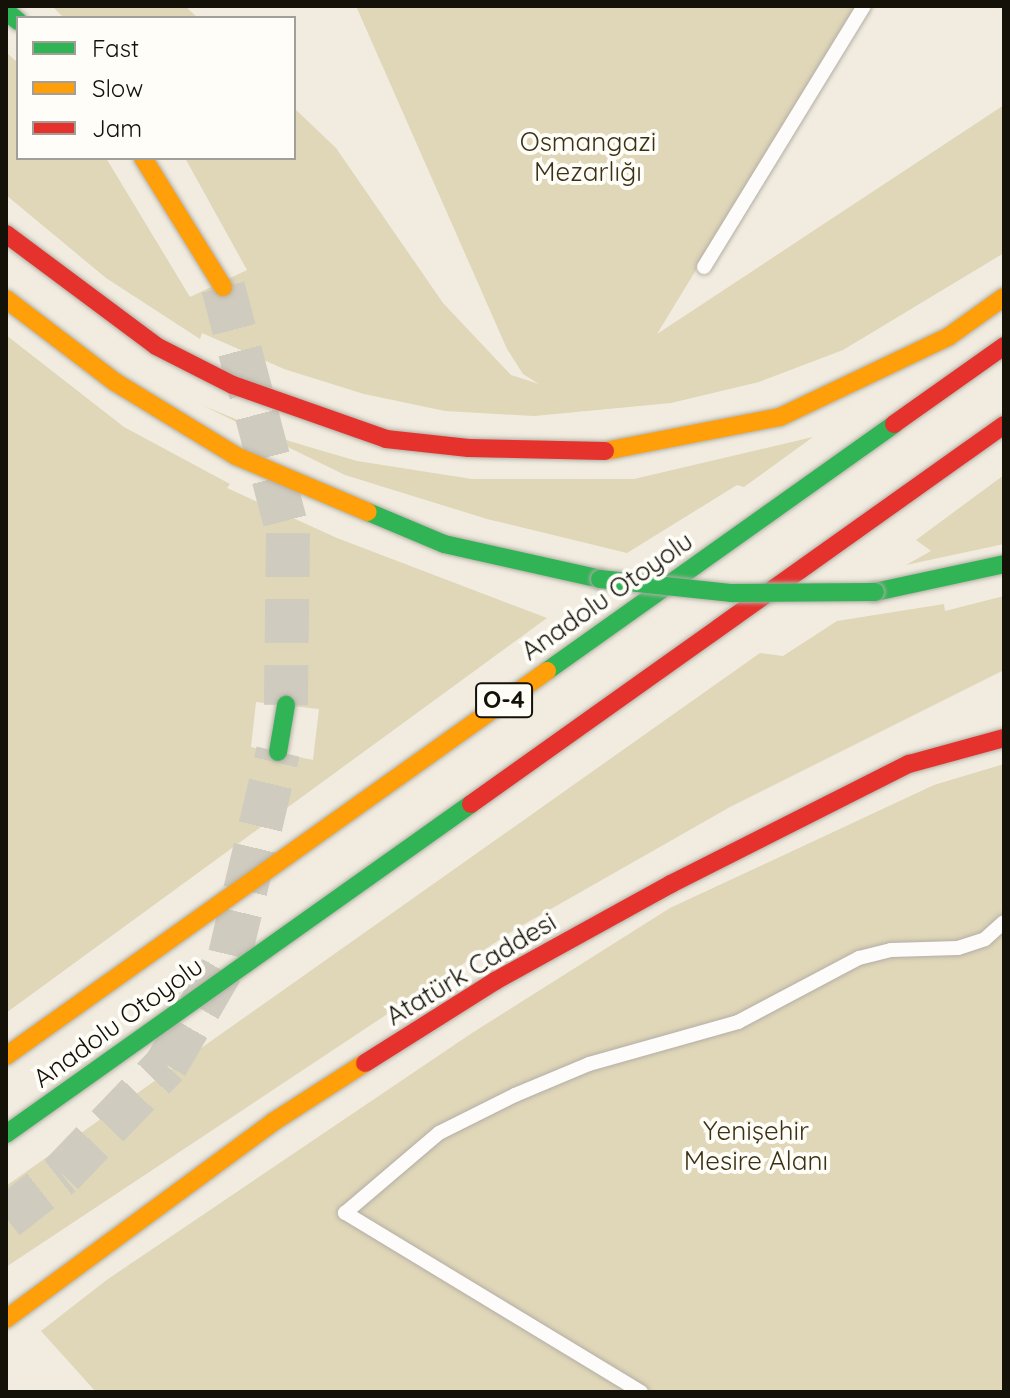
<!DOCTYPE html>
<html>
<head>
<meta charset="utf-8">
<style>
  body { margin:0 }
  #map { position:relative; width:1010px; height:1398px; overflow:hidden; background:#f1ecdf; font-family:Quicksand,sans-serif }
  div>[style] { position:absolute }
  .green>* { inset:0; background:#e0d6b8 }
  .highway-tunnel>* { height:44px; margin-top:-22px; transform-origin:0; background:repeating-linear-gradient(90deg,#d0cbbf 0 44px,transparent 0 66px) }
  .roads { filter:drop-shadow(0 0 2px #b2aea5) drop-shadow(0 0 2px #b2aea5) }
  .lane>* { height:14px; margin:-7px; padding:0 7px; transform-origin:7px; border-radius:7px; background:#fdfcfa }
  .fast>* { height:18px; margin:-9px; padding:0 9px; transform-origin:9px; border-radius:9px; background:#30b455 }
  .slow>* { height:18px; margin:-9px; padding:0 9px; transform-origin:9px; border-radius:9px; background:#ff9f0a }
  .jam>* { height:18px; margin:-9px; padding:0 9px; transform-origin:9px; border-radius:9px; background:#e5322d }
  .bridges { filter:drop-shadow(0 0 2px #b2aea5) drop-shadow(0 0 2px #b2aea5) }
  .fast-bridge>* { height:18px; margin:-9px; padding:0 9px; transform-origin:9px; border-radius:9px; background:#30b455 }
  span { translate:-50% -50%; white-space:nowrap; text-align:center; line-height:1.15; -webkit-text-stroke:8px #fffdf8; paint-order:stroke }
  .shield-label span { padding:2px 6px; background:#fffdf8; border:2px solid; border-radius:6px; -webkit-text-stroke-width:0 }
  .shield-label { font-size:24px; color:#141109; font-weight:700 }
  .park-label { font-size:26px; color:#3c3115 }
  .street-label { font-size:26px; color:#141109 }
  .frame { position:absolute; inset:0; border:8px solid #141109; pointer-events:none }
  .legend { position:absolute; left:16px; top:16px; width:280px; height:144px; box-sizing:border-box; background:#fffdf8; border:2px solid #a19f98; margin:0; padding:10px 14px; list-style:none; font-size:24px; color:#141109 }
  .legend li { display:flex; align-items:center; gap:16px; height:40px }
  .legend b { width:40px; border:2px solid #a19f98 }
</style>
</head>
<body>
<div id="map">
  <div class="green">
    <div style="clip-path:polygon(52px 6px,185px 6px,198px 18px,64px 18px)"></div>
    <div style="clip-path:polygon(356px 6px,857px 6px,657px 334px,1004px 105px,1004px 253px,843px 350px,759px 382px,671px 403px,534px 416px,445px 411px,364px 394px,284px 369px,202px 333px,200px 339px,106px 278px,6px 195px,6px 52px,18px 63px,18px 158px,106px 158px,190px 297px,247px 270px,185px 158px,294px 158px,294px 108px,336px 148px,443px 303px,511px 375px,539px 384px,523px 374px,507px 349px)"></div>
    <div style="clip-path:polygon(evenodd,6px 335px,124px 427px,230px 484px,227px 488px,337px 538px,547px 618px,6px 1013px,6px 335px,256px 702px,319px 709px,313px 760px,251px 747px,256px 702px)"></div>
    <div style="clip-path:polygon(204px 406px,289px 441px,357px 461px,472px 479px,634px 479px,813px 437px,744px 487px,737px 485px,627px 553px,487px 519px,345px 475px)"></div>
    <div style="clip-path:polygon(1004px 475px,1004px 544px,906px 565px,931px 551px,916px 540px)"></div>
    <div style="clip-path:polygon(1004px 596px,1004px 670px,730px 807px,514px 930px,6px 1267px,6px 1186px,760px 653px,783px 656px,837px 621px,944px 604px,945px 611px)"></div>
    <div style="clip-path:polygon(1004px 764px,1004px 1392px,96px 1392px,41px 1331px,108px 1279px,472px 1033px,670px 908px,934px 785px)"></div>
  </div>
  <div class="highway-tunnel">
    <div style="left:223px;top:287px;width:254px;rotate:75.2deg"></div>
    <div style="left:288px;top:533px;width:172px;rotate:90.7deg"></div>
    <div style="left:6px;top:1218px;width:71px;rotate:-38.2deg"></div>
    <div style="left:62px;top:1174px;width:151px;rotate:-46.3deg"></div>
    <div style="left:166px;top:1065px;width:127px;rotate:-59.8deg"></div>
    <div style="left:230px;top:955px;width:209px;rotate:-76.7deg"></div>
  </div>
  <div class="roads">
    <div class="lane">
      <div style="left:704px;top:267px;width:306px;rotate:-58.5deg"></div>
      <div style="left:641px;top:1392px;width:346px;rotate:-148.8deg"></div>
      <div style="left:345px;top:1213px;width:123px;rotate:-40.4deg"></div>
      <div style="left:439px;top:1133px;width:85px;rotate:-26.6deg"></div>
      <div style="left:515px;top:1095px;width:80px;rotate:-22.7deg"></div>
      <div style="left:589px;top:1064px;width:155px;rotate:-15.7deg"></div>
      <div style="left:738px;top:1022px;width:137px;rotate:-27.9deg"></div>
      <div style="left:859px;top:958px;width:33px;rotate:-14deg"></div>
      <div style="left:891px;top:950px;width:67px;rotate:-1.7deg"></div>
      <div style="left:958px;top:948px;width:28px;rotate:-18deg"></div>
      <div style="left:985px;top:939px;width:25px;rotate:-42deg"></div>
    </div>
    <div class="fast">
      <div style="left:6px;top:11px;width:16px;rotate:40deg"></div>
      <div style="left:368px;top:512px;width:82px;rotate:22.8deg"></div>
      <div style="left:444px;top:544px;width:160px;rotate:12.6deg"></div>
      <div style="left:875px;top:592px;width:132px;rotate:-12.2deg"></div>
      <div style="left:547px;top:671px;width:426px;rotate:-35.4deg"></div>
      <div style="left:278px;top:752px;width:48px;rotate:-80.3deg"></div>
      <div style="left:6px;top:1134px;width:570px;rotate:-35.36deg"></div>
    </div>
    <div class="slow">
      <div style="left:143px;top:158px;width:152px;rotate:58.2deg"></div>
      <div style="left:6px;top:299px;width:137px;rotate:37.3deg"></div>
      <div style="left:115px;top:382px;width:142px;rotate:31.4deg"></div>
      <div style="left:236px;top:456px;width:143px;rotate:23deg"></div>
      <div style="left:605px;top:451px;width:178px;rotate:-11deg"></div>
      <div style="left:780px;top:417px;width:186px;rotate:-25.5deg"></div>
      <div style="left:948px;top:337px;width:69px;rotate:-35.5deg"></div>
      <div style="left:6px;top:1056px;width:664px;rotate:-35.44deg"></div>
      <div style="left:6px;top:1319px;width:332px;rotate:-36.4deg"></div>
      <div style="left:273px;top:1122px;width:109px;rotate:-32.7deg"></div>
    </div>
    <div class="jam">
      <div style="left:6px;top:234px;width:187px;rotate:36.7deg"></div>
      <div style="left:156px;top:346px;width:86px;rotate:26.9deg"></div>
      <div style="left:233px;top:385px;width:162px;rotate:19.4deg"></div>
      <div style="left:386px;top:439px;width:83px;rotate:6.2deg"></div>
      <div style="left:469px;top:448px;width:136px;rotate:1.3deg"></div>
      <div style="left:894px;top:424px;width:135px;rotate:-35.3deg"></div>
      <div style="left:471px;top:804px;width:654px;rotate:-35.42deg"></div>
      <div style="left:365px;top:1063px;width:154px;rotate:-32.2deg"></div>
      <div style="left:495px;top:981px;width:201px;rotate:-28.9deg"></div>
      <div style="left:671px;top:884px;width:267px;rotate:-26.8deg"></div>
      <div style="left:909px;top:764px;width:98px;rotate:-15.3deg"></div>
    </div>
  </div>
  <div class="bridges">
    <div class="fast-bridge">
      <div style="left:600px;top:579px;width:133px;rotate:6.1deg"></div>
      <div style="left:732px;top:593px;width:143px;rotate:-0.4deg"></div>
    </div>
  </div>
  <div class="shield-label">
    <span style="left:504px;top:700px">O-4</span>
  </div>
  <div class="park-label">
    <span style="left:588px;top:157px">Osmangazi<br>Mezarlığı</span>
    <span style="left:756px;top:1146px">Yenişehir<br>Mesire Alanı</span>
  </div>
  <div class="street-label">
    <span style="left:607px;top:596px;rotate:-35deg">Anadolu Otoyolu</span>
    <span style="left:471px;top:969px;rotate:-31deg">Atatürk Caddesi</span>
    <span style="left:118px;top:1022px;rotate:-36deg">Anadolu Otoyolu</span>
  </div>
  <div class="frame"></div>
  <ul class="legend">
  <li><b style="height:10px;background:#30b455"></b>Fast</li>
  <li><b style="height:10px;background:#ff9f0a"></b>Slow</li>
  <li><b style="height:10px;background:#e5322d"></b>Jam</li>
  </ul>
</div>
</body>
</html>
